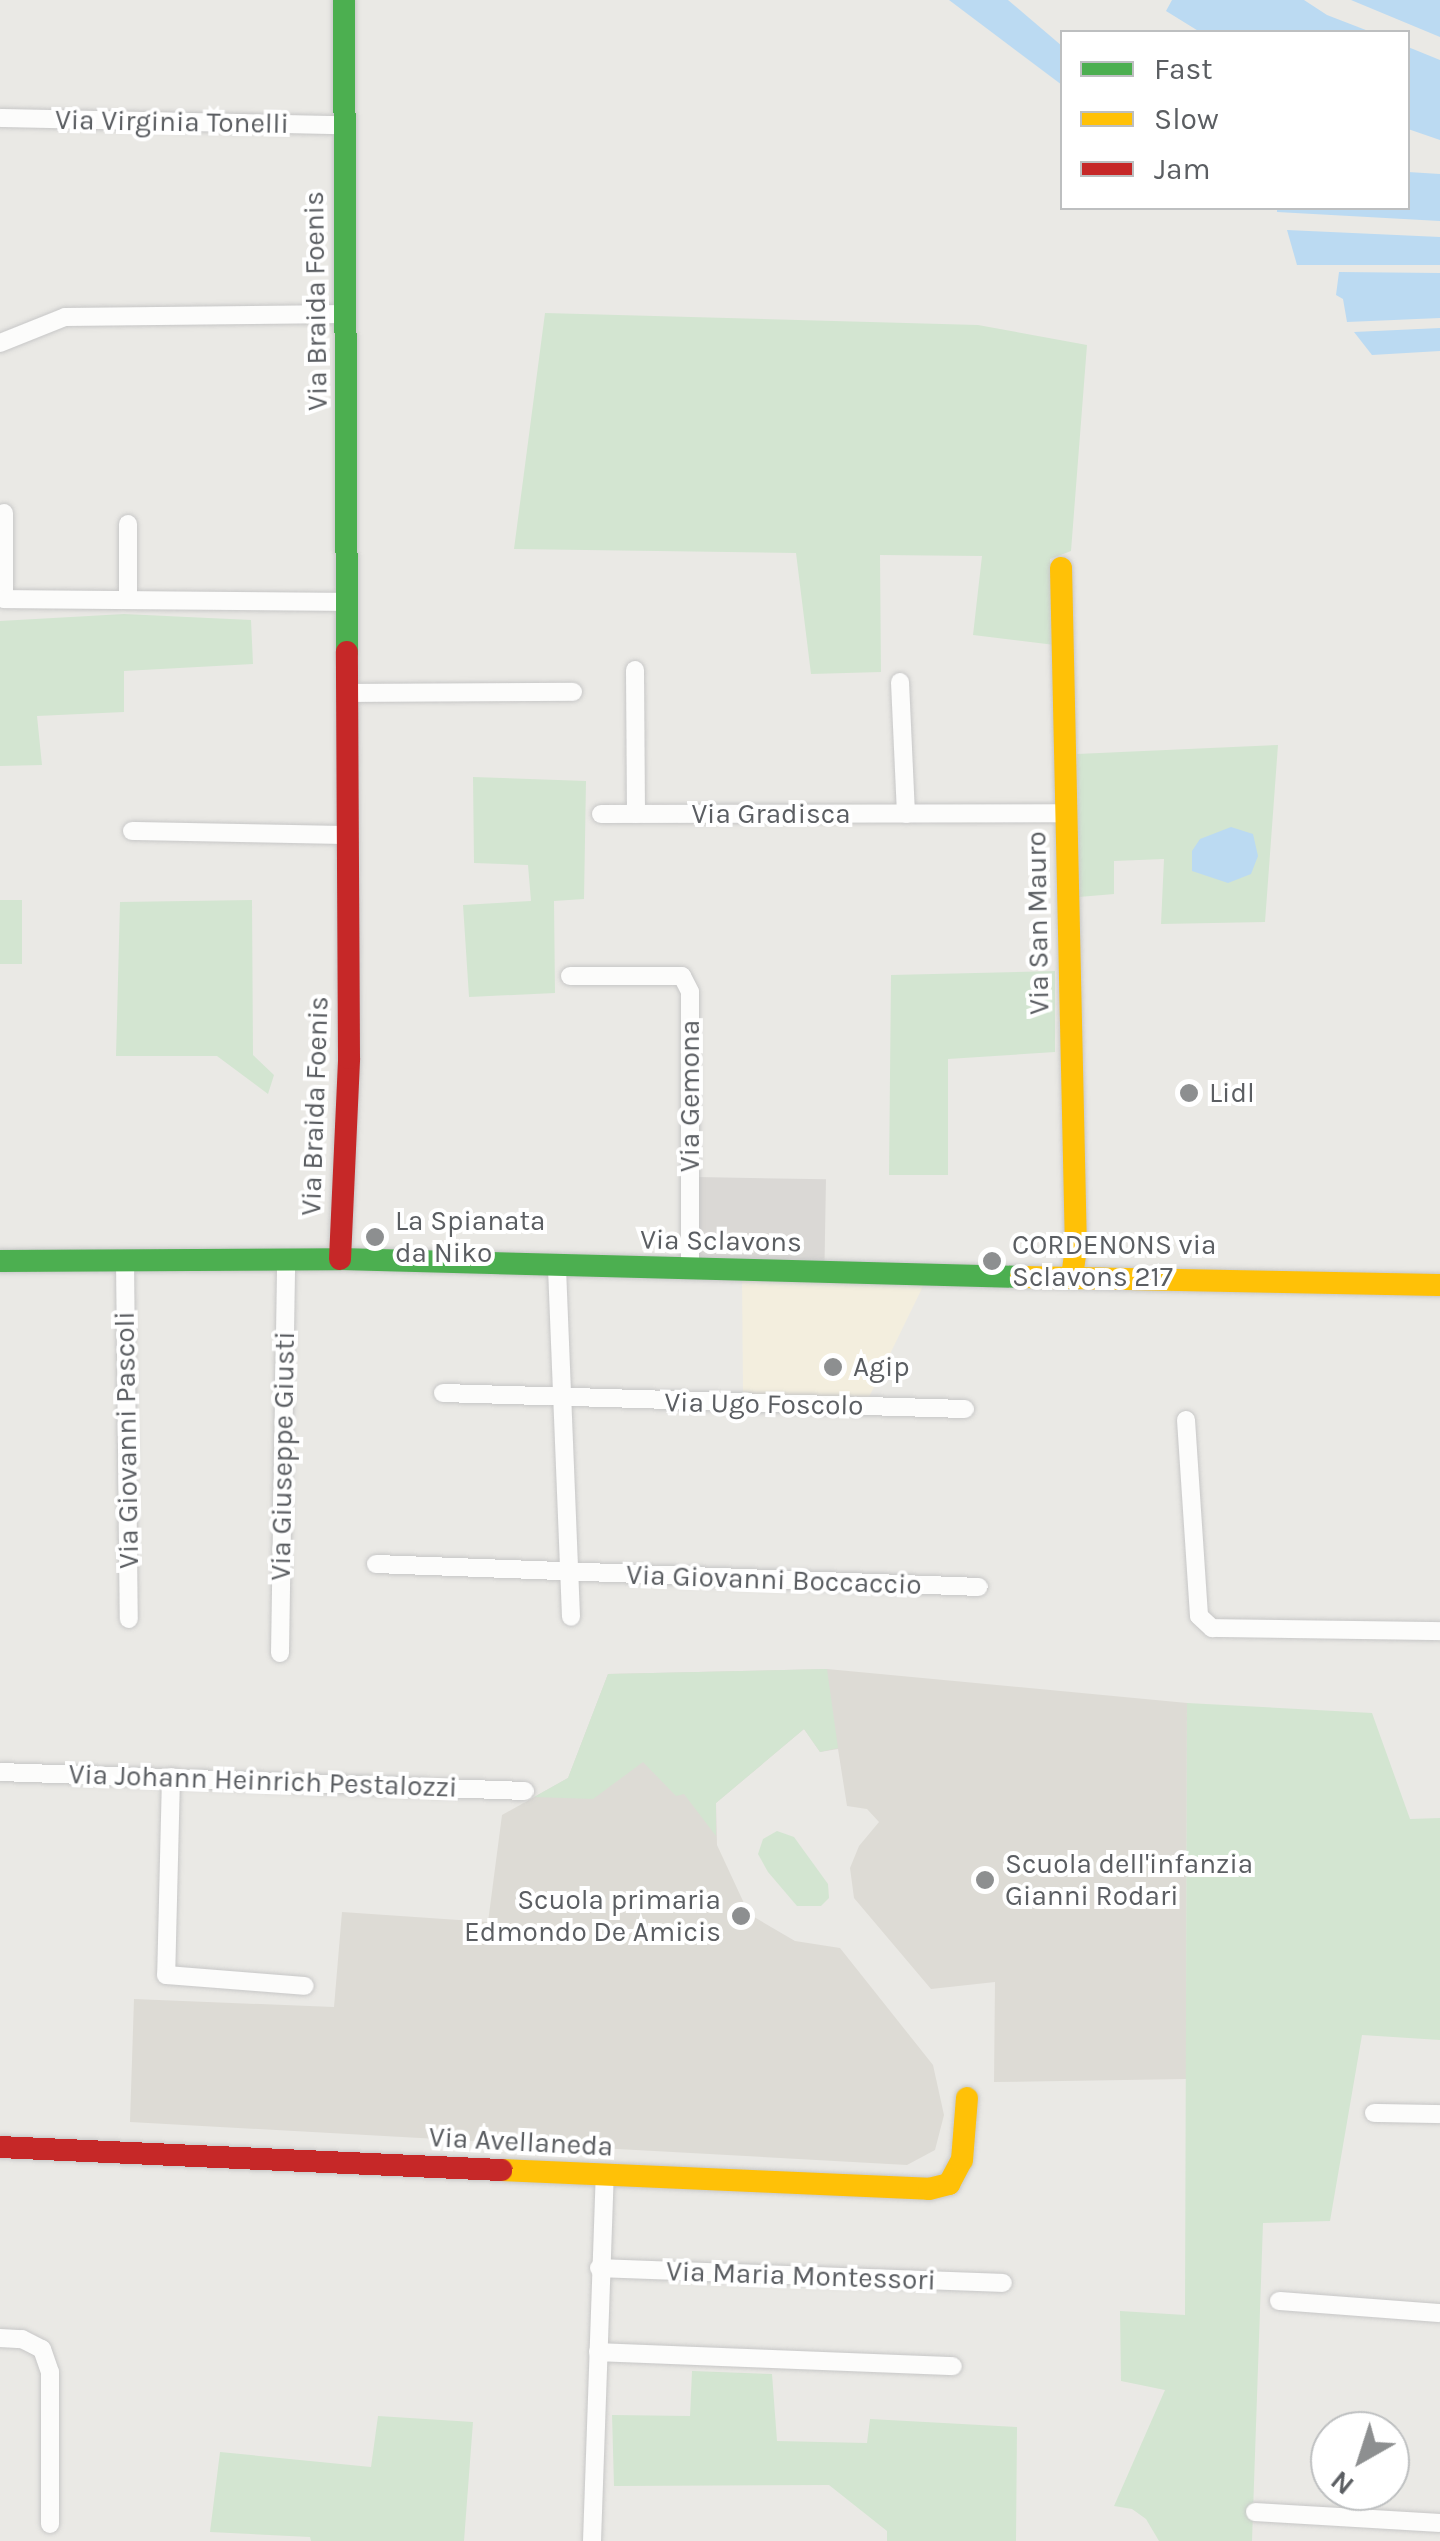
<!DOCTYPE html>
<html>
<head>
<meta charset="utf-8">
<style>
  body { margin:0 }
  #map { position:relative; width:1440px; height:2541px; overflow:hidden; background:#eae9e5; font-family:Karla,sans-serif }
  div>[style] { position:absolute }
  .commercial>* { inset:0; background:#f3eede }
  .industrial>* { inset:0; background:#dad8d5; transform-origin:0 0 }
  .education>* { inset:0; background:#dddbd5 }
  .green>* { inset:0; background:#d3e5d1; transform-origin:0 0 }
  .water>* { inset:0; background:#bbdaf2 }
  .roads { filter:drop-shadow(0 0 2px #c7c7c7) drop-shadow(0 0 2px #c7c7c7) }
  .street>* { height:18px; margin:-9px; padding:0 9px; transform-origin:9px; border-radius:9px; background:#fcfcfb }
  .fast>* { height:22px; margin:-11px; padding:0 11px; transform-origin:11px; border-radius:11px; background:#4caf50 }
  .slow>* { height:22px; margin:-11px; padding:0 11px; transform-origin:11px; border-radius:11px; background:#ffc107 }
  .jam>* { height:22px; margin:-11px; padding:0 11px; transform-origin:11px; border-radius:11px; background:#c62828 }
  .dots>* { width:28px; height:28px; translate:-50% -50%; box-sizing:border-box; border:5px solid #fff; border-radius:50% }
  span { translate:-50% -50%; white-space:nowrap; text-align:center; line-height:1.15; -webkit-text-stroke:8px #fff; paint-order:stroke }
  .street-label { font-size:28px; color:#5b5e62 }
  .poi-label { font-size:28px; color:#5b5e62 }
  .left { translate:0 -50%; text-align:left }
  .right { translate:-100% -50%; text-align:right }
  .legend { position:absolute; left:1060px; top:30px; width:350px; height:180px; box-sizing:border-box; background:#fff; border:2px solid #bdbfc0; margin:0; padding:12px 18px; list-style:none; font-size:30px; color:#5b5e62 }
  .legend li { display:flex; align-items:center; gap:20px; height:50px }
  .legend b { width:50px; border:2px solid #bdbfc0 }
  .north { position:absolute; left:1310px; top:2411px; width:100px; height:100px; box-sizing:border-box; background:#fff; border:2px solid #bdbfc0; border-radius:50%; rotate:219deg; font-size:28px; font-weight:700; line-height:40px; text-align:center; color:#5b5e62 }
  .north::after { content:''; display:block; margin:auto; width:35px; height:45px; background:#8d8f90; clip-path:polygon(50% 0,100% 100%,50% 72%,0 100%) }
</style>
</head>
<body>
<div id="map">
  <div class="commercial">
    <div style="clip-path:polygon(742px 1272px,928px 1276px,869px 1397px,743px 1394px)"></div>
  </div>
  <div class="industrial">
    <div style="left:697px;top:1177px;width:129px;height:85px;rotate:1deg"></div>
  </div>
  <div class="education">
    <div style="clip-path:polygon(827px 1669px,1187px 1703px,1186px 2079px,994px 2082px,995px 1982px,931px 1989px,854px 1898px,850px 1868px,859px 1846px,879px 1822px,867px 1809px,847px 1806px,838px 1749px,820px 1752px,804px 1729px,716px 1803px,717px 1845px,749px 1914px,795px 1941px,840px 1948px,933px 2065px,944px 2115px,935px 2150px,907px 2165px,130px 2122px,134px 1999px,334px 2007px,342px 1912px,488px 1922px,502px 1815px,568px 1778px,608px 1674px)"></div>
  </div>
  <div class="green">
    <div style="clip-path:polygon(545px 313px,978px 325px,1087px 345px,1071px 551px,1050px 559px,1055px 645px,973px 635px,982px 556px,880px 555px,881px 672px,811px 674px,796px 553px,514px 549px)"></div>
    <div style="clip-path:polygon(124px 614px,251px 620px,253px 664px,124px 671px,124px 712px,37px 716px,42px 765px,0 766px,0 621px)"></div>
    <div style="clip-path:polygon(1278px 745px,1265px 922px,1161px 924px,1164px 859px,1114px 861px,1114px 894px,1079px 897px,1077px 754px)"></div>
    <div style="clip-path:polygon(473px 777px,586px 781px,584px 899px,554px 901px,555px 993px,469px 997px,463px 905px,531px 901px,528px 865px,474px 863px)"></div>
    <div style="left:0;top:900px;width:22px;height:64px"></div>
    <div style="clip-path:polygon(252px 900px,253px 1055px,274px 1075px,268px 1094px,217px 1056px,116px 1056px,120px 902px)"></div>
    <div style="clip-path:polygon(1055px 971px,1055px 1052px,948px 1059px,948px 1175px,889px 1175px,891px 975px)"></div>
    <div style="clip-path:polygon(827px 1669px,838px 1748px,820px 1752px,804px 1729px,716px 1803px,716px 1836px,684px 1794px,676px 1796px,643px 1762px,593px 1799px,534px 1797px,568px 1778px,608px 1674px)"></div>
    <div style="clip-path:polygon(1187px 1703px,1372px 1713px,1410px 1819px,1440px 1818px,1440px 2040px,1362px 2035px,1330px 2221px,1263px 2223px,1252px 2541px,1159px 2541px,1146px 2519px,1132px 2509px,1114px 2506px,1165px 2390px,1121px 2381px,1120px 2311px,1185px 2315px)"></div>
    <div style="clip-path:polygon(777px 1831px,794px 1837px,828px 1884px,829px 1898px,821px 1906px,797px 1906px,768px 1872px,758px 1854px,763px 1839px)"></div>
    <div style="clip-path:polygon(692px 2371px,772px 2374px,777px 2441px,867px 2443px,870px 2419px,1017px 2427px,1016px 2541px,887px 2541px,887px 2531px,829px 2485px,614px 2486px,612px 2415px,690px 2416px)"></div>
    <div style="clip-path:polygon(378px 2416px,473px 2422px,464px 2541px,311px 2541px,310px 2537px,210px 2532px,220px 2452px,371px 2467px)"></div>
  </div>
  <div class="water">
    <div style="clip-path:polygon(949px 0,1008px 0,1062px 46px,1062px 85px)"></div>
    <div style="clip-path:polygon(1172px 0,1304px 0,1327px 15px,1371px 32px,1200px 32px,1166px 11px)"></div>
    <div style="clip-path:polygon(1351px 0,1440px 0,1440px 37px)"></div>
    <div style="clip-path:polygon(1408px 47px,1440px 60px,1440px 140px,1408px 129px)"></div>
    <div style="clip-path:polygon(1408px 172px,1440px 174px,1440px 221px,1277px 212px,1277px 208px,1408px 208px)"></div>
    <div style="clip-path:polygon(1287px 230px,1440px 237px,1440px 265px,1297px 265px)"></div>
    <div style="clip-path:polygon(1339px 272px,1440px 273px,1440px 318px,1347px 322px,1343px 299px,1336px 295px)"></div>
    <div style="clip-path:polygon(1440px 328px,1440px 351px,1372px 355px,1354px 332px)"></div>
    <div style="clip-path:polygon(1231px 827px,1253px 834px,1258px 856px,1251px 874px,1228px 883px,1192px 871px,1192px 851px,1200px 839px)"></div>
  </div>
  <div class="roads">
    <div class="street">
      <div style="left:0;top:118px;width:345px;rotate:1.2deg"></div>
      <div style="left:0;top:343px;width:70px;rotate:-21.8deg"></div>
      <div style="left:65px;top:317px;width:280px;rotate:-0.6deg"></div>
      <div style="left:4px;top:513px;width:86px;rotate:90deg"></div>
      <div style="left:4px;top:599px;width:344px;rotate:0.5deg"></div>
      <div style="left:128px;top:524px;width:76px;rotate:90deg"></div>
      <div style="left:635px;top:670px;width:144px;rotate:89.6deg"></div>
      <div style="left:900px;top:682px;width:132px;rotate:87.4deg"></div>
      <div style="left:349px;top:693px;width:224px;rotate:-0.3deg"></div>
      <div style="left:601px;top:814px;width:465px;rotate:-0.1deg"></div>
      <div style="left:132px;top:831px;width:216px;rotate:1.1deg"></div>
      <div style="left:570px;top:976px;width:112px"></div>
      <div style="left:682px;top:976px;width:18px;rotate:63deg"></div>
      <div style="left:690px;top:992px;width:278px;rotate:90deg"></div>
      <div style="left:125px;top:1260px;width:359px;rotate:89.4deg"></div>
      <div style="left:557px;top:1268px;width:349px;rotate:87.7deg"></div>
      <div style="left:443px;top:1393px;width:522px;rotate:1.76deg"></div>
      <div style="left:1186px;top:1420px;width:196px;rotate:86.2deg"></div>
      <div style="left:1199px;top:1616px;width:18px;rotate:43deg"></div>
      <div style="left:1212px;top:1628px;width:228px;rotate:0.8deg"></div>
      <div style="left:376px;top:1564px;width:603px;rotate:2.18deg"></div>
      <div style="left:280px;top:1653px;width:393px;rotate:-89.1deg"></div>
      <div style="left:0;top:1772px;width:525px;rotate:2.07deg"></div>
      <div style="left:171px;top:1777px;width:198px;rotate:91.4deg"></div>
      <div style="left:166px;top:1975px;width:139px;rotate:4.5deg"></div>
      <div style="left:1374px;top:2113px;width:66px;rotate:0.9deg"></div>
      <div style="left:599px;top:2268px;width:404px;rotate:2.1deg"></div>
      <div style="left:1279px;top:2301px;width:161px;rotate:4.3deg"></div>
      <div style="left:0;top:2338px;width:22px;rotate:3deg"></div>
      <div style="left:22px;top:2339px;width:22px;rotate:27deg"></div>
      <div style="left:42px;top:2349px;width:24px;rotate:71deg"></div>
      <div style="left:50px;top:2372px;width:152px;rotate:90deg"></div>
      <div style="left:598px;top:2352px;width:355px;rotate:2.3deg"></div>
      <div style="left:1255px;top:2512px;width:185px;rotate:3.4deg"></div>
      <div style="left:592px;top:2541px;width:364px;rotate:-88deg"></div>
    </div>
    <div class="fast">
      <div style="left:344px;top:0;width:652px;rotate:89.74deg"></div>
      <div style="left:0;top:1261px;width:340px;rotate:-0.3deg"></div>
      <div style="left:340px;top:1259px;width:681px;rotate:1.51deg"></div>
    </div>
    <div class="slow">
      <div style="left:1061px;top:568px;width:680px;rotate:88.74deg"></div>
      <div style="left:1076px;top:1248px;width:29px;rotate:98deg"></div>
      <div style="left:1021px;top:1277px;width:419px;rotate:1.1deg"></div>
      <div style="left:501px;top:2170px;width:428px;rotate:2.5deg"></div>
      <div style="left:929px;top:2189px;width:21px;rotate:-14deg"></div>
      <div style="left:949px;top:2184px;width:27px;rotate:-62deg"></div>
      <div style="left:962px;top:2160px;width:62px;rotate:-85.4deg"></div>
    </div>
    <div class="jam">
      <div style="left:340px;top:1259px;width:201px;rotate:-87.4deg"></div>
      <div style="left:349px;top:1058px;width:406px;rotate:-90.3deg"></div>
      <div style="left:0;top:2147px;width:502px;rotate:2.63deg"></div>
    </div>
  </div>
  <div class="dots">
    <div style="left:1189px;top:1093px;background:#8d8f90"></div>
    <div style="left:375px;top:1237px;background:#8d8f90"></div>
    <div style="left:992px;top:1261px;background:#8d8f90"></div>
    <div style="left:833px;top:1367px;background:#8d8f90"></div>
    <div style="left:985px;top:1880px;background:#8d8f90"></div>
    <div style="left:741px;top:1916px;background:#8d8f90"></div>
  </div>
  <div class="street-label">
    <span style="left:172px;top:122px;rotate:1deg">Via Virginia Tonelli</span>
    <span style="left:316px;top:301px;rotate:-91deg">Via Braida Foenis</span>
    <span style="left:771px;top:814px">Via Gradisca</span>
    <span style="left:1038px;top:923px;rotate:-91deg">Via San Mauro</span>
    <span style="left:690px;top:1096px;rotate:-90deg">Via Gemona</span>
    <span style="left:315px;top:1106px;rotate:-88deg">Via Braida Foenis</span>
    <span style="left:721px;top:1241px;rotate:1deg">Via Sclavons</span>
    <span style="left:764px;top:1404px;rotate:1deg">Via Ugo Foscolo</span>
    <span style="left:127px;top:1440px;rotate:-91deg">Via Giovanni Pascoli</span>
    <span style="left:283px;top:1456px;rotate:-89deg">Via Giuseppe Giusti</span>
    <span style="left:774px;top:1580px;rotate:2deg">Via Giovanni Boccaccio</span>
    <span style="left:263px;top:1781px;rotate:2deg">Via Johann Heinrich Pestalozzi</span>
    <span style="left:521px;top:2142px;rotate:3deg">Via Avellaneda</span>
    <span style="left:801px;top:2276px;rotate:2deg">Via Maria Montessori</span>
  </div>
  <div class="poi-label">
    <span class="left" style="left:1209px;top:1093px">Lidl</span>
    <span class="left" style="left:395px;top:1237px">La Spianata<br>da Niko</span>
    <span class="left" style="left:1012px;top:1261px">CORDENONS via<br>Sclavons 217</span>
    <span class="left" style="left:853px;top:1367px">Agip</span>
    <span class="left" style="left:1005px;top:1880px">Scuola dell'infanzia<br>Gianni Rodari</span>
    <span class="right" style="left:721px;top:1916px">Scuola primaria<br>Edmondo De Amicis</span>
  </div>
  <ul class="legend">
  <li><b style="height:12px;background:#4caf50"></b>Fast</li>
  <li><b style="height:12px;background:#ffc107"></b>Slow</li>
  <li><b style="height:12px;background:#c62828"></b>Jam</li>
  </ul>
  <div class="north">N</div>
</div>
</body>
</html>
